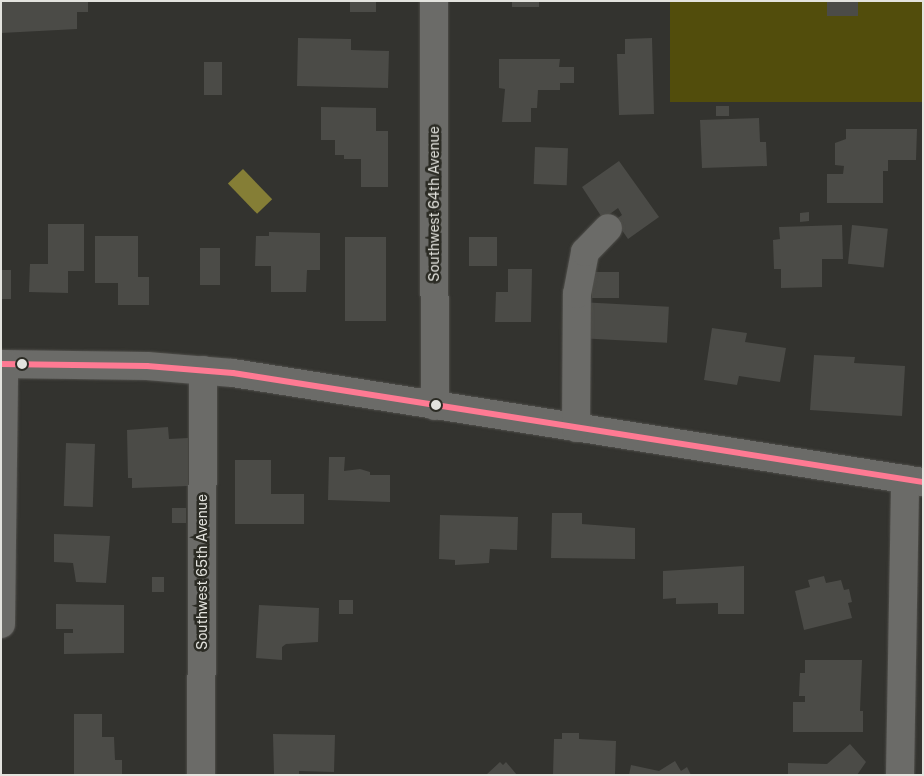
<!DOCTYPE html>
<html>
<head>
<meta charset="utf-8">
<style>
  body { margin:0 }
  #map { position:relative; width:924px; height:776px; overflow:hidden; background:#33332f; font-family:"Public Sans",sans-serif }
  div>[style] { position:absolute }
  .green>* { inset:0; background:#524d0c; transform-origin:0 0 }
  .water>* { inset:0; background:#857e36; transform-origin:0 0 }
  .building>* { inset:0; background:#4b4b47; transform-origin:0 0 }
  .roads { filter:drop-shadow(0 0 1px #504f4b) drop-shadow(0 0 1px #504f4b) }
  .minor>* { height:28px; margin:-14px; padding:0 14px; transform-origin:14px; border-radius:14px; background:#6b6b68 }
  .bus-1>* { height:6px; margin:-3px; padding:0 3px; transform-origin:3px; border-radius:3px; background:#fe7a93 }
  .dots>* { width:14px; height:14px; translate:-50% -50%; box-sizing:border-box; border:2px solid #2b2b24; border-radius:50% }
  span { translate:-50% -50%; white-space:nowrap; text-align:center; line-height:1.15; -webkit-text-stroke:5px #2b2b24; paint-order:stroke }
  .street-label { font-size:14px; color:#e3e3de }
  .frame { position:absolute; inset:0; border:2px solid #e3e3de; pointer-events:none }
</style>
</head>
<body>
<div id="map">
  <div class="green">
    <div style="left:670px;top:1px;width:253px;height:101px"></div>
  </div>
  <div class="water">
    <div style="left:243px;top:169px;width:42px;height:21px;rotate:46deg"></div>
  </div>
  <div class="building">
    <div style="clip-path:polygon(1px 1px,88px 1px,88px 12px,77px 12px,77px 29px,1px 33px)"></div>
    <div style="left:350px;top:1px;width:26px;height:11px"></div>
    <div style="left:512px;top:1px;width:27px;height:6px"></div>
    <div style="left:827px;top:1px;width:31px;height:15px"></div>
    <div style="clip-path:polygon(298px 38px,351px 39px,351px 50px,389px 51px,388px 88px,297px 86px)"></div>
    <div style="clip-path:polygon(652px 38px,654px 114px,619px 115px,617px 54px,625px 54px,625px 39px)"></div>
    <div style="clip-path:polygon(499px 59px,560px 59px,559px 67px,574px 67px,574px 83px,560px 83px,560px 90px,538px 90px,537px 108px,531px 108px,531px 122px,502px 122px,505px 89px,499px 88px)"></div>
    <div style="left:204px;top:62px;width:18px;height:33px"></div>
    <div style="left:729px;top:106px;width:10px;height:13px;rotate:90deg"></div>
    <div style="clip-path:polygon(321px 107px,376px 108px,376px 131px,388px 131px,388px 187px,361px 187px,361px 159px,344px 159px,344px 155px,335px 155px,335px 140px,321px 140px)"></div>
    <div style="clip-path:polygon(759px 118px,760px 142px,766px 142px,767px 166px,702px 168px,700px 120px)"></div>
    <div style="clip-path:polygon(846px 129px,917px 129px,916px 160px,888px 160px,888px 171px,883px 171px,883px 203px,827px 203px,827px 174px,843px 174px,844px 166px,835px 165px,835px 143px,846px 139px)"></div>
    <div style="left:535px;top:147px;width:33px;height:37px;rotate:2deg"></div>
    <div style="clip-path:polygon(619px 161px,659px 217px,628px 239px,615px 220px,622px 215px,618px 208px,603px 219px,582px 187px)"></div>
    <div style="clip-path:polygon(809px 212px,809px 221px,800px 222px,800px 213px)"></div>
    <div style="clip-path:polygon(48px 224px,84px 224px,84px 271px,68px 271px,68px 293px,29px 292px,30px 264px,48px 264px)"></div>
    <div style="clip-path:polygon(842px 225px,843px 259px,822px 259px,822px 287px,781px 288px,781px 269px,774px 269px,773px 240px,780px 239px,779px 227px)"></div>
    <div style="left:852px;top:225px;width:36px;height:39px;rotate:6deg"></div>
    <div style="clip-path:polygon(269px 232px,320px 233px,320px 270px,307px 270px,306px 292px,271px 292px,271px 266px,255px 266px,256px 236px,269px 236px)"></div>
    <div style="clip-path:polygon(95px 236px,138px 236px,138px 277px,149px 277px,149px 305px,118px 305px,118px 283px,95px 283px)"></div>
    <div style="left:345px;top:237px;width:41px;height:84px"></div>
    <div style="left:469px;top:237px;width:28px;height:29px"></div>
    <div style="left:200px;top:248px;width:20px;height:37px"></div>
    <div style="clip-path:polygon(508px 269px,532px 269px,531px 322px,495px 322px,496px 292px,508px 292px)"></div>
    <div style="left:1px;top:270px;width:10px;height:29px"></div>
    <div style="left:592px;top:272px;width:27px;height:26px"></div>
    <div style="left:579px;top:302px;width:90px;height:36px;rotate:3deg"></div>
    <div style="clip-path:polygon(712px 328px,747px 333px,745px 342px,786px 348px,780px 382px,739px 376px,737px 385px,704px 380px)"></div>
    <div style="clip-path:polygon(814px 355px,855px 357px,854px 363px,905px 366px,902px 416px,810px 410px)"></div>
    <div style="clip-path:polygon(168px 427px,169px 439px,188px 438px,188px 486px,132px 488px,132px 478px,128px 478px,127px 430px)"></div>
    <div style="left:66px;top:443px;width:29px;height:63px;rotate:2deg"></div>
    <div style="clip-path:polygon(329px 457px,345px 457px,344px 471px,360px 469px,370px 472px,370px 475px,390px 475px,390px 502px,328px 500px)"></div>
    <div style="clip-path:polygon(235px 460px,271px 460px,271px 494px,304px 494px,304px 524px,235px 524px)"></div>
    <div style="left:172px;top:508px;width:14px;height:15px"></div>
    <div style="clip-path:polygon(552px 513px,582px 513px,582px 524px,635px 528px,635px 559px,551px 558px)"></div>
    <div style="clip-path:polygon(440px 515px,518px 517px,517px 550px,490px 549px,489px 563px,455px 565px,455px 560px,439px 559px)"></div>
    <div style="clip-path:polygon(54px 534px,110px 536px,106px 583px,76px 582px,73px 563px,54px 562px)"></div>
    <div style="clip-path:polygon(744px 566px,744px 614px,718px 614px,718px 603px,676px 604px,676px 598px,663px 599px,663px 571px)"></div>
    <div style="clip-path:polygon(824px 576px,826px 583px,841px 580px,844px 590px,849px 589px,852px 602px,848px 603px,852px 618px,804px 630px,795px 591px,810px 587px,808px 580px)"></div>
    <div style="left:152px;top:577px;width:12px;height:15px"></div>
    <div style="left:353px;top:600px;width:14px;height:14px;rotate:90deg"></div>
    <div style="clip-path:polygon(56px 604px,124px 605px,124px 653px,64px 654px,64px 633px,73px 633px,73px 629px,56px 629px)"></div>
    <div style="clip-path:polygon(259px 605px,319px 608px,318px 642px,286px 644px,282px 647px,282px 660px,256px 658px)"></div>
    <div style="clip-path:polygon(805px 660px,862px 660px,860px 711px,863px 711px,863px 732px,793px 732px,793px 702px,805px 702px,805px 696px,799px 696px,800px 673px,805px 673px)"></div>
    <div style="clip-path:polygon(74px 714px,102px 714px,102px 737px,114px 737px,115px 760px,122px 760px,122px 775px,74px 775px)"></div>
    <div style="clip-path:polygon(562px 733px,579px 733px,579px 739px,616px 741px,615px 775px,553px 775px,554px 739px,562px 739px)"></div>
    <div style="clip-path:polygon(273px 734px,335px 735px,334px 772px,299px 771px,299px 775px,274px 775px)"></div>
    <div style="clip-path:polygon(850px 744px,866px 762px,857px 775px,788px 775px,788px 763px,827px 764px)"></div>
    <div style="clip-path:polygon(675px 761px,681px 771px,687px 767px,691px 775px,629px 775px,631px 765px,659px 771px)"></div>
    <div style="clip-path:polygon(500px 762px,503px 765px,506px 762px,517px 775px,486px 775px)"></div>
  </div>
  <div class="roads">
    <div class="minor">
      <div style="left:434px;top:1px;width:405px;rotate:89.9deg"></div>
      <div style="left:1px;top:364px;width:146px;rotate:0.8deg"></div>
      <div style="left:147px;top:366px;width:86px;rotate:4.7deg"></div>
      <div style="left:233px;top:373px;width:699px;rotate:8.98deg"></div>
      <div style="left:576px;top:428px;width:134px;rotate:-89.6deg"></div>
      <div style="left:577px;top:294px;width:43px;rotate:-79.2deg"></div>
      <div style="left:585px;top:252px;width:33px;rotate:-46deg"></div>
      <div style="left:1px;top:624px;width:260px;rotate:-89.3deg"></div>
      <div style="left:201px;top:775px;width:405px;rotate:-89.7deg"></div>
      <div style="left:900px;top:775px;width:296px;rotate:-89deg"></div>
    </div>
  </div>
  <div class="bus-1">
    <div style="left:1px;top:364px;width:146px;rotate:0.8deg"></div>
    <div style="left:147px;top:366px;width:86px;rotate:4.7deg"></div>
    <div style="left:233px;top:373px;width:699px;rotate:8.98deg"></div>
  </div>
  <div class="dots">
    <div style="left:22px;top:364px;background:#e3e3de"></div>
    <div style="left:436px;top:405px;background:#e3e3de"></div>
  </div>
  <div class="street-label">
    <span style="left:434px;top:204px;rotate:-90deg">Southwest 64th Avenue</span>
    <span style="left:202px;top:572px;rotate:-90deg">Southwest 65th Avenue</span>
  </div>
  <div class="frame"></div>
</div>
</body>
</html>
